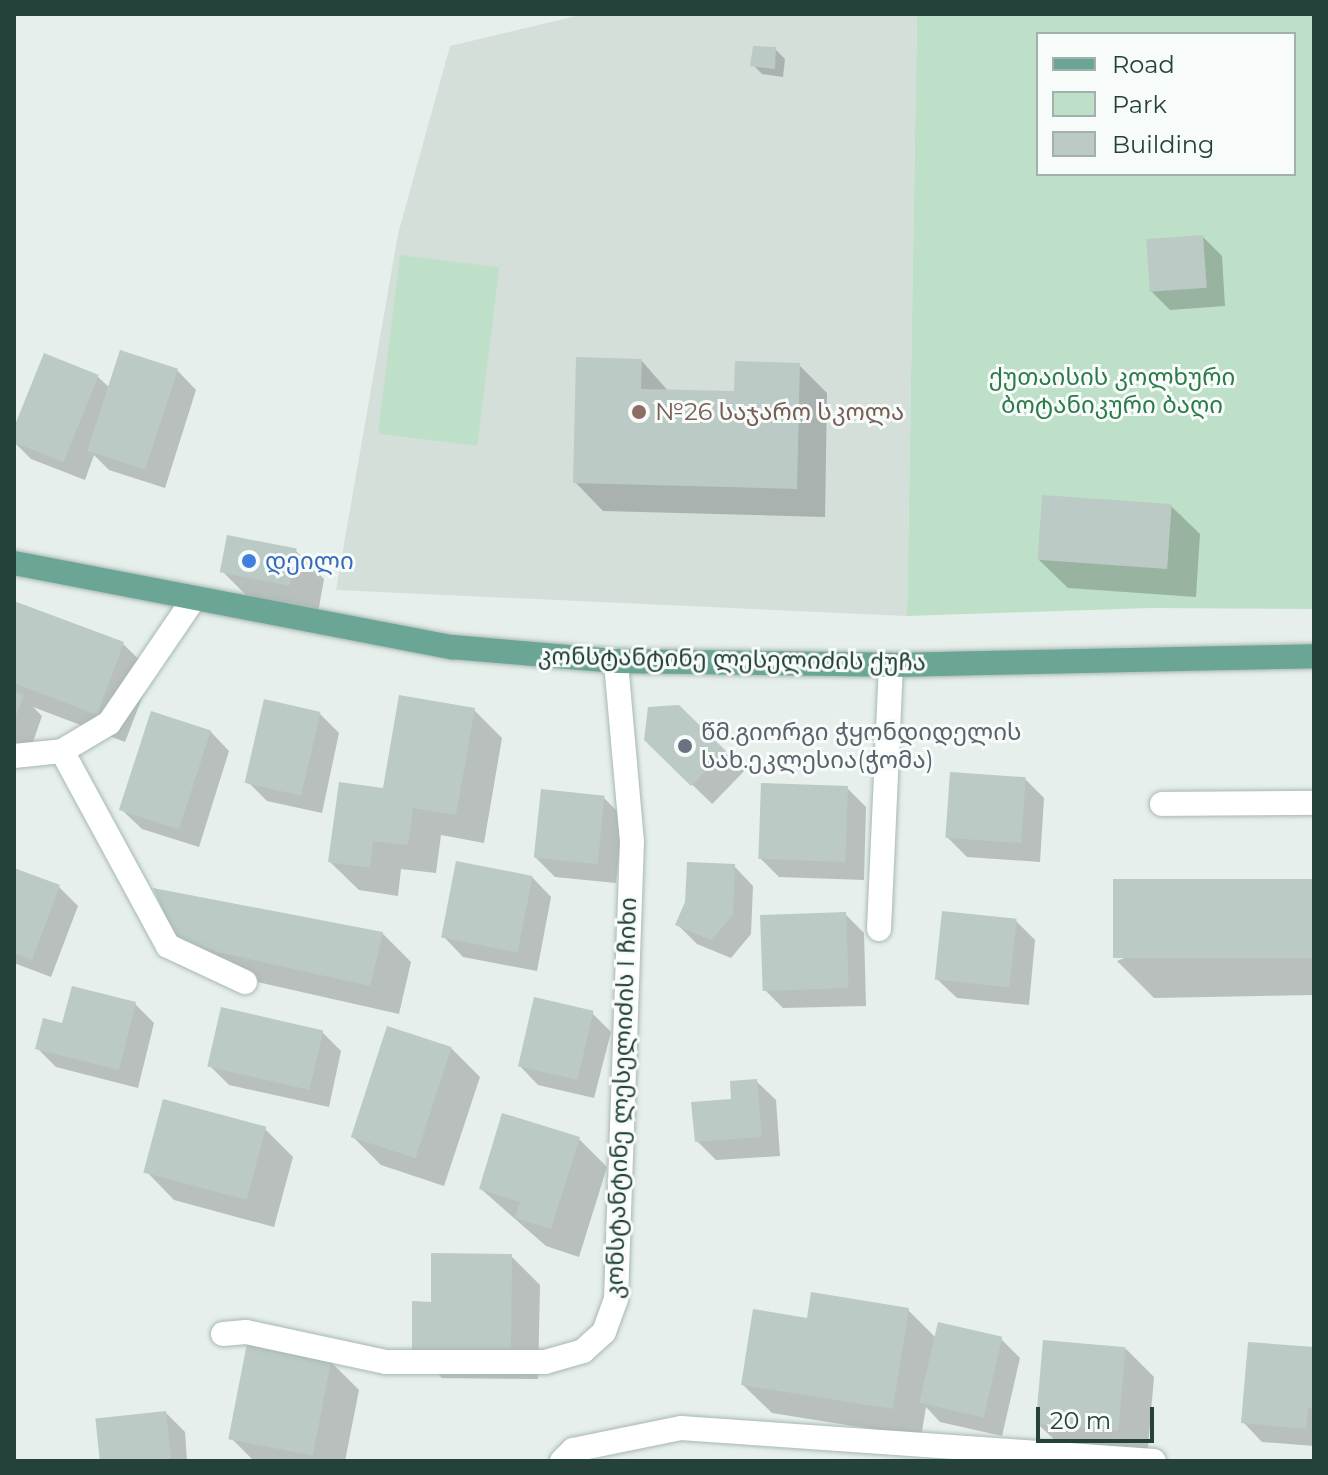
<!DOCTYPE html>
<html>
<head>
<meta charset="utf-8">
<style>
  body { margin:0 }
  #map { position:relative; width:1328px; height:1475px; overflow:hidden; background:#e6efeb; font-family:Montserrat,"Noto Sans Georgian",sans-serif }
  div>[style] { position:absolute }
  .built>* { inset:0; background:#d4dfda }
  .green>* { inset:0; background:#bfe0c8; transform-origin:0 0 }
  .shadow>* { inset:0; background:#0003; transform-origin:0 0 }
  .building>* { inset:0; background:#bbcac4; transform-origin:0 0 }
  .roads { filter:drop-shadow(0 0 2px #a8b8b2) drop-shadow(0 0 2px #a8b8b2) }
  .minor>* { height:24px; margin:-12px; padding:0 12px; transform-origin:12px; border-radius:12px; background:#fff }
  .major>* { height:24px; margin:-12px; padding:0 12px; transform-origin:12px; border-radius:12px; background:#6aa596 }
  .dots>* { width:22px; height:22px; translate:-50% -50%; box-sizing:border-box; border:4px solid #f7fbf9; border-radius:50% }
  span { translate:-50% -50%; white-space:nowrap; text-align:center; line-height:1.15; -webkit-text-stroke:6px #f7fbf9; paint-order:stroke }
  .park-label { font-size:24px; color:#2d7a4b }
  .education-label { font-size:24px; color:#785e54 }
  .left { translate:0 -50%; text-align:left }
  .shop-label { font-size:24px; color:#366cbe }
  .street-label { font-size:24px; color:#24423a }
  .worship-label { font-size:24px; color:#5b616d }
  .frame { position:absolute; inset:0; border:16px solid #24423a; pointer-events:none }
  .legend { position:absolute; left:1036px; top:32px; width:260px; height:144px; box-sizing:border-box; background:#f7fbf9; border:2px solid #a3b1ad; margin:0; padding:10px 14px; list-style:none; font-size:24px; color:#24423a }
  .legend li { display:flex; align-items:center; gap:16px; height:40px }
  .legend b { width:40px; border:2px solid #a3b1ad }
  .scale { position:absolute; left:1036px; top:1407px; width:118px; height:36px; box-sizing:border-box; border:4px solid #24423a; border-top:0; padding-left:10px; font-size:24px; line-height:28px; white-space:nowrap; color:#24423a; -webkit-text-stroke:6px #f7fbf9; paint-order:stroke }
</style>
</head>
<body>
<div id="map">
  <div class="built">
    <div style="clip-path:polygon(584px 14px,917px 14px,907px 616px,336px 590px,398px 234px,450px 46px)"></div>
  </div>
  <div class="green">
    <div style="clip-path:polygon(evenodd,917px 14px,1314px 14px,1314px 609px,1151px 608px,907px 616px,917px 14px,1038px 34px,1294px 34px,1294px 174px,1038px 174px,1038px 34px)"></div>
    <div style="left:400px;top:255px;width:100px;height:180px;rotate:7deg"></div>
  </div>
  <div class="shadow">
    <div style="clip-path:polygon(775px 49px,785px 59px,783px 77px,762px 74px,753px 65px)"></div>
    <div style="clip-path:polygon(1203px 237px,1222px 256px,1225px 306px,1170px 310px,1151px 291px)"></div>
    <div style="clip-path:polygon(45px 356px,98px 377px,110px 388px,177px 370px,196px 390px,165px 488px,109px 470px,94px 455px,85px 480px,31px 459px,14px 442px)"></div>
    <div style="clip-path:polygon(641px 360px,669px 392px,736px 394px,799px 365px,827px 393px,825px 517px,603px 511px,575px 482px)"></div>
    <div style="clip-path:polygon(1171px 506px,1200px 534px,1196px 597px,1068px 588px,1039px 560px)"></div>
    <div style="clip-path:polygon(296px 551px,324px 579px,318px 613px,251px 600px,222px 571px)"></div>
    <div style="clip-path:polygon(14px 603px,123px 644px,152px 672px,125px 742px,33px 707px,42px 716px,24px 768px,14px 764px)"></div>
    <div style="left:678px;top:707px;width:92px;height:46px;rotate:44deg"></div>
    <div style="clip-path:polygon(474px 710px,502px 738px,484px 843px,441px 835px,436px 873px,401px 869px,398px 896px,359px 890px,330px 862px,385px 790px)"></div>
    <div style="clip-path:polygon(320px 714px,339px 733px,322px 813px,267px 801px,248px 782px)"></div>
    <div style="clip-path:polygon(210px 731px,229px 751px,199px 847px,142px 829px,122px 810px)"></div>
    <div style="clip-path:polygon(1025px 779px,1044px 798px,1040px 862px,967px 857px,948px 838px)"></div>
    <div style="clip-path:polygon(847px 788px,866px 807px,864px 880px,779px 877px,760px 858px)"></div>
    <div style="clip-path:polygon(604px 798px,623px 817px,616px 883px,555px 877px,535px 857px)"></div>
    <div style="clip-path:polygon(734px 866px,753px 886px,751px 934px,731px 958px,697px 944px,678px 925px)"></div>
    <div style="clip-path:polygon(14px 870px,59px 887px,78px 906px,51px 977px,14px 963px)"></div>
    <div style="clip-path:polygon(532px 877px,551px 897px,537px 971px,463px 957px,444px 937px)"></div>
    <div style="clip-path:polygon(1314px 881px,1314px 995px,1154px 998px,1117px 961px)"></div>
    <div style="clip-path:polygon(156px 891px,382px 933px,411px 962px,399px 1014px,208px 971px)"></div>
    <div style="clip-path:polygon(845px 914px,864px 933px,866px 1006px,783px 1008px,764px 989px)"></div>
    <div style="clip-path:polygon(1016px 921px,1035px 940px,1029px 1005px,957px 998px,937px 979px)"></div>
    <div style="clip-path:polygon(135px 1004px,154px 1023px,138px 1088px,56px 1067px,37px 1048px,64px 1025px)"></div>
    <div style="clip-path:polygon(592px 1013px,611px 1032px,594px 1098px,538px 1085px,519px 1065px)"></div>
    <div style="clip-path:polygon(322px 1032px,341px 1051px,329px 1107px,229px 1085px,210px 1066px)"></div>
    <div style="clip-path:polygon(451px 1048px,480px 1077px,444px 1186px,381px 1165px,352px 1136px)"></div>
    <div style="clip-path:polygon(756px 1081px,776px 1100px,780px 1156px,716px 1160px,697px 1141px)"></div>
    <div style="clip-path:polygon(265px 1129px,293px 1157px,274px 1227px,174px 1200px,146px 1171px)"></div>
    <div style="clip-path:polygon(579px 1139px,607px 1167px,579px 1257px,546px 1246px,481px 1189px)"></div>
    <div style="clip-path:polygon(511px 1256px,540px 1285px,538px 1379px,442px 1378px,414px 1349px,433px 1304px)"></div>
    <div style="clip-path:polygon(908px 1310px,936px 1338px,1001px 1339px,1020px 1358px,1002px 1436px,940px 1422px,926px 1407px,921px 1437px,772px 1413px,743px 1385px)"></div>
    <div style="clip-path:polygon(1126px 1349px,1154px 1377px,1147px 1459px,1067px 1452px,1038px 1424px)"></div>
    <div style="clip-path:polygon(1314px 1349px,1314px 1446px,1262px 1442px,1243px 1422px)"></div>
    <div style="clip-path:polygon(330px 1361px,359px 1390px,345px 1461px,254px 1461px,231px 1438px)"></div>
    <div style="clip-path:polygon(166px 1413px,185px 1432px,187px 1461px,101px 1461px)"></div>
    <div style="clip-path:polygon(478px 1459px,480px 1461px,444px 1461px)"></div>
  </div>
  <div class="building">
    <div style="clip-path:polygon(753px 46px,776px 47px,775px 69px,750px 66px)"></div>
    <div style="left:1203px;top:235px;width:53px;height:57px;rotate:86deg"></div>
    <div style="left:120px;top:350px;width:61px;height:106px;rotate:18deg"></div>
    <div style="left:44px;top:353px;width:59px;height:94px;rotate:22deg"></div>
    <div style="clip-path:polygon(576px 357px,642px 359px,641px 389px,734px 391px,735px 361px,800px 363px,797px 489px,573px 483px)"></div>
    <div style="left:1042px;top:495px;width:130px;height:65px;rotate:4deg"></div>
    <div style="left:227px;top:535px;width:71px;height:38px;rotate:11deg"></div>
    <div style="clip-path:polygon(14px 601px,124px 642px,97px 715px,14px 683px)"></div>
    <div style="clip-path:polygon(14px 692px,24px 695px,14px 721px)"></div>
    <div style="clip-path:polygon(399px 695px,475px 708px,456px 815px,413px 808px,408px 845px,373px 841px,370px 868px,328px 862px,339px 782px,383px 788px)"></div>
    <div style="left:264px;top:699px;width:58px;height:86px;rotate:13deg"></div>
    <div style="clip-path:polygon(679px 705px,726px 751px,691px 786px,644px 740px,648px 707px)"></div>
    <div style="left:151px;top:711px;width:63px;height:104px;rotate:18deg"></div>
    <div style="left:950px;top:772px;width:76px;height:66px;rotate:4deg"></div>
    <div style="left:761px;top:783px;width:87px;height:76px;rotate:2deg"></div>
    <div style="left:541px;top:789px;width:64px;height:69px;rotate:6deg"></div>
    <div style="left:456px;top:861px;width:78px;height:78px;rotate:11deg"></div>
    <div style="clip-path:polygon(687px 862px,735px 864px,733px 915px,711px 940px,675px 925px,685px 902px)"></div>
    <div style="clip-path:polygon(14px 868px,60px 885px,32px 960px,14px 953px)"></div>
    <div style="left:1314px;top:879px;width:79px;height:201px;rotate:90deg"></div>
    <div style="clip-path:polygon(153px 888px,383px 932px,370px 986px,177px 943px)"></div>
    <div style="left:942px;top:911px;width:75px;height:69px;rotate:6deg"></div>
    <div style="left:846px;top:912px;width:76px;height:86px;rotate:88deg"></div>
    <div style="clip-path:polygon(72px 986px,136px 1002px,119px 1070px,35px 1049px,43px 1018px,62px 1023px)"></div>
    <div style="left:534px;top:997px;width:61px;height:71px;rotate:13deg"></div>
    <div style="left:221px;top:1007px;width:105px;height:61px;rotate:13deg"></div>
    <div style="left:387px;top:1026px;width:68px;height:117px;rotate:18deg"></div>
    <div style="clip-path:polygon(757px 1079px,762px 1137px,695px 1142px,691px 1102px,731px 1099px,730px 1081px)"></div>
    <div style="left:163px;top:1099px;width:107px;height:76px;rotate:15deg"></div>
    <div style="clip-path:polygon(502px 1113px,580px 1137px,551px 1229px,515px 1218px,520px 1202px,479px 1189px)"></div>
    <div style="clip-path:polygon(431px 1253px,512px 1254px,511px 1351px,412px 1350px,412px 1301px,431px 1302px)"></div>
    <div style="clip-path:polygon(811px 1292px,909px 1308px,893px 1409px,741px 1385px,753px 1309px,807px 1318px)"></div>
    <div style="left:938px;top:1322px;width:66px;height:83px;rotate:13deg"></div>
    <div style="left:1043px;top:1340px;width:83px;height:84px;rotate:5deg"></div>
    <div style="clip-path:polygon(1248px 1342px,1314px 1347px,1314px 1408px,1308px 1408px,1306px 1429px,1241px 1423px)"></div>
    <div style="left:247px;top:1343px;width:86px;height:98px;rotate:11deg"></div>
    <div style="left:166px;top:1411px;width:50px;height:71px;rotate:84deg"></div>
  </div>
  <div class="roads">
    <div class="minor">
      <div style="left:62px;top:751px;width:222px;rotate:61.5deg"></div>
      <div style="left:168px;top:946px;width:85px;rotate:25.1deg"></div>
      <div style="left:14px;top:756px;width:48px;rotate:-5.9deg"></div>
      <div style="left:62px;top:751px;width:55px;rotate:-30.8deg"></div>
      <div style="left:109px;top:723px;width:149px;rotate:-55.7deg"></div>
      <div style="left:1162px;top:804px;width:152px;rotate:-0.4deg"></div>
      <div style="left:879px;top:929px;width:264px;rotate:-87.4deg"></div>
      <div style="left:223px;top:1334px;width:23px;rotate:-5deg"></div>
      <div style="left:246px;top:1332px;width:143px;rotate:12.1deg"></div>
      <div style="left:386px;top:1362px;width:159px"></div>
      <div style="left:545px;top:1362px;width:40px;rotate:-16deg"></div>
      <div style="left:583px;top:1351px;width:28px;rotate:-42deg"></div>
      <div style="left:604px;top:1332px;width:35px;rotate:-70deg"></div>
      <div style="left:616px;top:1299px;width:457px;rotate:-88deg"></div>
      <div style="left:632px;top:842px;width:182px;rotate:-95.1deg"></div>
      <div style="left:562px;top:1461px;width:16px;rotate:-45deg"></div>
      <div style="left:573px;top:1450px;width:110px;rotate:-11.5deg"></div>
      <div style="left:681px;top:1428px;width:474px;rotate:4deg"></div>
    </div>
    <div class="major">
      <div style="left:14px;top:563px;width:446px;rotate:10.9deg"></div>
      <div style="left:452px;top:647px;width:165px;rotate:4.9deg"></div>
      <div style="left:616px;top:661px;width:275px;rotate:0.8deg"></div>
      <div style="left:891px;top:665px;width:423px;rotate:-1.2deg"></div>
    </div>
  </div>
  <div class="dots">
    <div style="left:639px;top:412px;background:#8d6e63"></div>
    <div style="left:249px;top:561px;background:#3f7fe0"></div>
    <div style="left:685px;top:746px;background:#6b7280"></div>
  </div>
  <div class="park-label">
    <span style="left:1112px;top:391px">ქუთაისის კოლხური<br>ბოტანიკური ბაღი</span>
  </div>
  <div class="education-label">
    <span class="left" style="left:655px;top:412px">№26 საჯარო სკოლა</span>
  </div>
  <div class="shop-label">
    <span class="left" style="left:265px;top:561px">დეილი</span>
  </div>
  <div class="street-label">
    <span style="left:732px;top:659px;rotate:1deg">კონსტანტინე ლესელიძის ქუჩა</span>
    <span style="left:621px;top:1098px;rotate:-88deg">კონსტანტინე ლესელიძის I ჩიხი</span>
  </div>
  <div class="worship-label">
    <span class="left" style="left:701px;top:746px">წმ.გიორგი ჭყონდიდელის<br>სახ.ეკლესია(ჭომა)</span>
  </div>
  <div class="frame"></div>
  <ul class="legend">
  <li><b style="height:10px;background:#6aa596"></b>Road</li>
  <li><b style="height:22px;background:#bfe0c8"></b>Park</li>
  <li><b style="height:22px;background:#bbcac4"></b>Building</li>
  </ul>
  <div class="scale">20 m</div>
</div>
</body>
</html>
